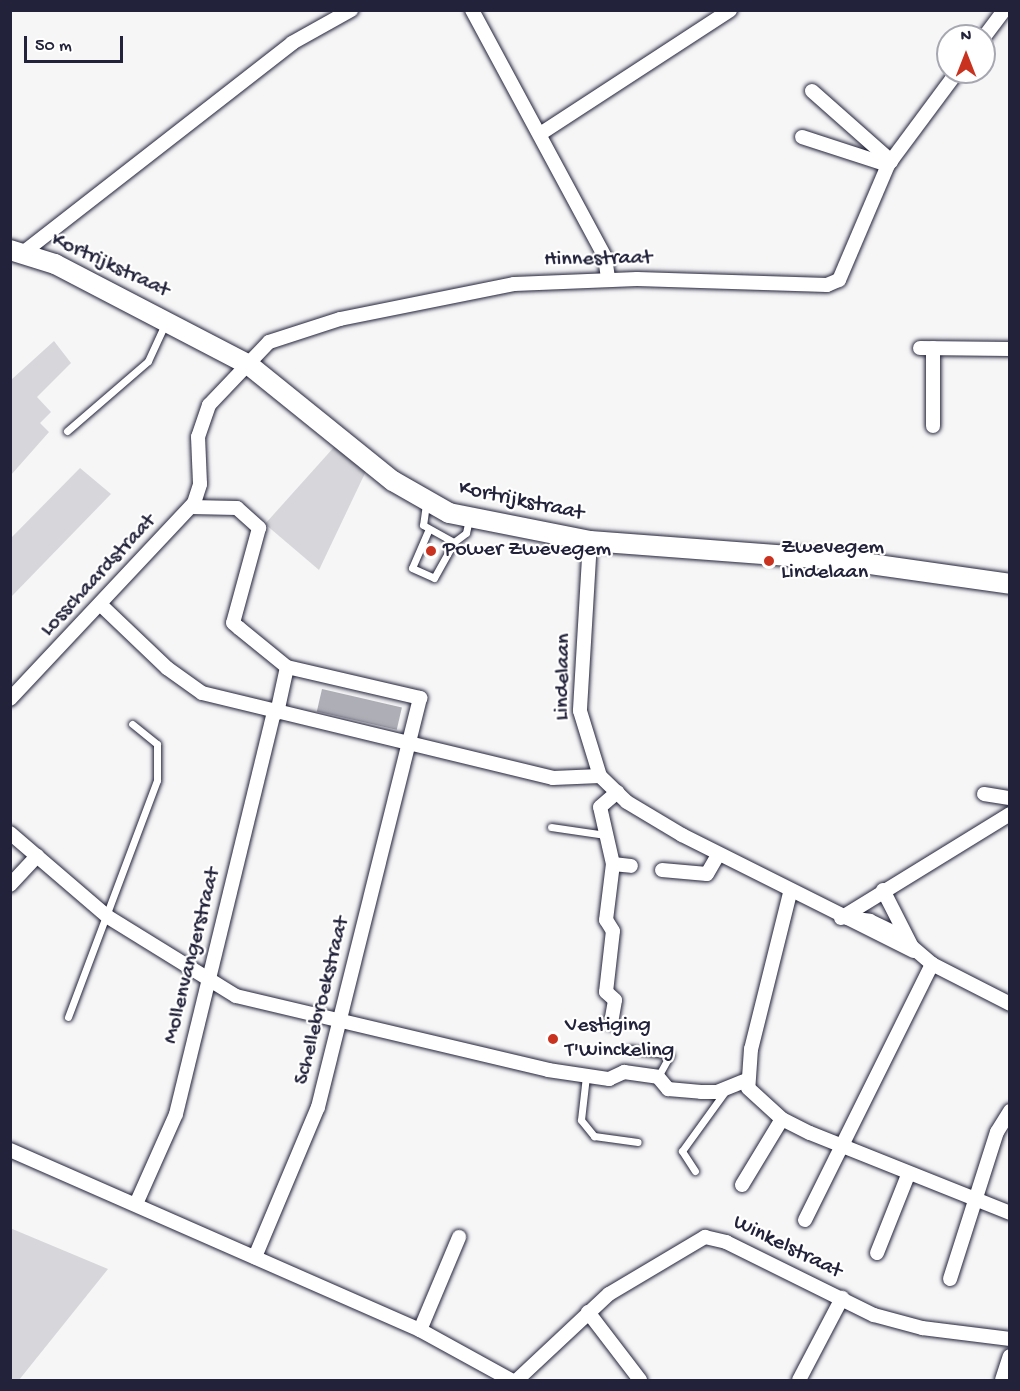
<!DOCTYPE html>
<html>
<head>
<meta charset="utf-8">
<style>
  body { margin:0 }
  #map { position:relative; width:1020px; height:1391px; overflow:hidden; background:#f6f6f7; font-family:"Gochi Hand",sans-serif }
  div>[style] { position:absolute }
  .green>* { inset:0; background:#d7d7db }
  .water>* { inset:0; background:#aeaeb7; transform-origin:0 0 }
  .roads { filter:drop-shadow(0 0 2px #22223b) drop-shadow(0 0 2px #22223b) }
  .service>* { height:7px; margin:-3.5px; padding:0 3.5px; transform-origin:3.5px; border-radius:3.5px; background:#fff }
  .minor>* { height:14px; margin:-7px; padding:0 7px; transform-origin:7px; border-radius:7px; background:#fff }
  .secondary>* { height:20px; margin:-10px; padding:0 10px; transform-origin:10px; border-radius:10px; background:#fff }
  .dots>* { width:16px; height:16px; translate:-50% -50%; box-sizing:border-box; border:3px solid #fff; border-radius:50% }
  span { translate:-50% -50%; white-space:nowrap; text-align:center; line-height:1.15; -webkit-text-stroke:4.5px #fff; paint-order:stroke }
  .street-label { font-size:22px; color:#22223b }
  .poi-label { font-size:22px; color:#22223b }
  .left { translate:0 -50%; text-align:left }
  .frame { position:absolute; inset:0; border:12px solid #22223b; pointer-events:none }
  .north { position:absolute; left:936px; top:24px; width:60px; height:60px; box-sizing:border-box; background:#fff; border:2px solid #a7a7b1; border-radius:50%; rotate:0deg; font-size:16px; font-weight:700; line-height:24px; text-align:center; color:#22223b }
  .north::after { content:''; display:block; margin:auto; width:21px; height:27px; background:#c8321e; clip-path:polygon(50% 0,100% 100%,50% 72%,0 100%) }
  .scale { position:absolute; left:24px; top:36px; width:99px; height:27px; box-sizing:border-box; border:3px solid #22223b; border-top:0; padding-left:8px; font-size:18px; line-height:21px; white-space:nowrap; color:#22223b; -webkit-text-stroke:4px #fff; paint-order:stroke }
</style>
</head>
<body>
<div id="map">
  <div class="green">
    <div style="clip-path:polygon(54px 341px,71px 363px,37px 397px,51px 412px,40px 423px,49px 432px,11px 475px,11px 380px)"></div>
    <div style="clip-path:polygon(335px 446px,367px 469px,319px 570px,265px 524px)"></div>
    <div style="clip-path:polygon(80px 468px,111px 494px,11px 597px,11px 538px)"></div>
    <div style="clip-path:polygon(10px 1228px,108px 1269px,19px 1380px,11px 1380px)"></div>
  </div>
  <div class="water">
    <div style="left:322px;top:689px;width:82px;height:23px;rotate:13deg"></div>
  </div>
  <div class="roads">
    <div class="service">
      <div style="left:67px;top:431px;width:107px;rotate:-40.8deg"></div>
      <div style="left:148px;top:361px;width:41px;rotate:-65.3deg"></div>
      <div style="left:426px;top:504px;width:21px;rotate:98deg"></div>
      <div style="left:423px;top:525px;width:35px;rotate:29deg"></div>
      <div style="left:454px;top:542px;width:15px;rotate:-37deg"></div>
      <div style="left:466px;top:533px;width:14px;rotate:-78deg"></div>
      <div style="left:428px;top:531px;width:40px;rotate:113.4deg"></div>
      <div style="left:412px;top:568px;width:24px;rotate:24deg"></div>
      <div style="left:434px;top:578px;width:41px;rotate:-60.9deg"></div>
      <div style="left:551px;top:827px;width:55px;rotate:8.4deg"></div>
      <div style="left:68px;top:1017px;width:253px;rotate:-69.4deg"></div>
      <div style="left:157px;top:780px;width:36px;rotate:-90deg"></div>
      <div style="left:157px;top:744px;width:32px;rotate:-141deg"></div>
      <div style="left:630px;top:1049px;width:40px;rotate:8.5deg"></div>
      <div style="left:670px;top:1055px;width:25px;rotate:119deg"></div>
      <div style="left:586px;top:1076px;width:44px;rotate:96.5deg"></div>
      <div style="left:581px;top:1120px;width:21px;rotate:51deg"></div>
      <div style="left:594px;top:1136px;width:44px;rotate:7.8deg"></div>
      <div style="left:695px;top:1171px;width:24px;rotate:-123deg"></div>
      <div style="left:682px;top:1151px;width:72px;rotate:-54.1deg"></div>
    </div>
    <div class="minor">
      <div style="left:472px;top:10px;width:281px;rotate:61.7deg"></div>
      <div style="left:605px;top:257px;width:22px;rotate:82deg"></div>
      <div style="left:984px;top:37px;width:34px;rotate:-53deg"></div>
      <div style="left:812px;top:91px;width:106px;rotate:41.5deg"></div>
      <div style="left:540px;top:134px;width:227px;rotate:-33.1deg"></div>
      <div style="left:802px;top:137px;width:90px;rotate:18deg"></div>
      <div style="left:24px;top:252px;width:340px;rotate:-37.9deg"></div>
      <div style="left:292px;top:43px;width:68px;rotate:-29.2deg"></div>
      <div style="left:920px;top:348px;width:90px;rotate:0.6deg"></div>
      <div style="left:933px;top:426px;width:78px;rotate:-90deg"></div>
      <div style="left:191px;top:507px;width:46px;rotate:1.2deg"></div>
      <div style="left:237px;top:508px;width:30px;rotate:42deg"></div>
      <div style="left:259px;top:528px;width:98px;rotate:105.3deg"></div>
      <div style="left:233px;top:623px;width:8px;rotate:40deg"></div>
      <div style="left:239px;top:628px;width:62px;rotate:39.1deg"></div>
      <div style="left:287px;top:667px;width:137px;rotate:13.1deg"></div>
      <div style="left:420px;top:698px;width:422px;rotate:104deg"></div>
      <div style="left:318px;top:1107px;width:163px;rotate:112.8deg"></div>
      <div style="left:590px;top:541px;width:170px;rotate:93.4deg"></div>
      <div style="left:580px;top:711px;width:68px;rotate:72.9deg"></div>
      <div style="left:600px;top:776px;width:37px;rotate:44deg"></div>
      <div style="left:627px;top:802px;width:64px;rotate:31deg"></div>
      <div style="left:682px;top:835px;width:259px;rotate:26.6deg"></div>
      <div style="left:102px;top:606px;width:90px;rotate:43.6deg"></div>
      <div style="left:167px;top:668px;width:43px;rotate:35.5deg"></div>
      <div style="left:202px;top:693px;width:361px;rotate:13.6deg"></div>
      <div style="left:553px;top:778px;width:47px;rotate:-2.4deg"></div>
      <div style="left:10px;top:699px;width:269px;rotate:-46.8deg"></div>
      <div style="left:194px;top:503px;width:20px;rotate:-72deg"></div>
      <div style="left:200px;top:484px;width:47px;rotate:-92.4deg"></div>
      <div style="left:198px;top:437px;width:34px;rotate:-71deg"></div>
      <div style="left:209px;top:405px;width:87px;rotate:-46.4deg"></div>
      <div style="left:269px;top:342px;width:75px;rotate:-17.9deg"></div>
      <div style="left:340px;top:319px;width:177px;rotate:-11.4deg"></div>
      <div style="left:514px;top:284px;width:123px;rotate:-2.3deg"></div>
      <div style="left:637px;top:279px;width:190px;rotate:1.8deg"></div>
      <div style="left:827px;top:285px;width:13px;rotate:-23deg"></div>
      <div style="left:839px;top:280px;width:125px;rotate:-66.9deg"></div>
      <div style="left:888px;top:165px;width:116px;rotate:-53.4deg"></div>
      <div style="left:277px;top:713px;width:47px;rotate:-77.7deg"></div>
      <div style="left:984px;top:794px;width:26px;rotate:9deg"></div>
      <div style="left:10px;top:833px;width:129px;rotate:40.6deg"></div>
      <div style="left:108px;top:917px;width:150px;rotate:31.7deg"></div>
      <div style="left:236px;top:996px;width:321px;rotate:13.3deg"></div>
      <div style="left:548px;top:1070px;width:62px;rotate:8.4deg"></div>
      <div style="left:609px;top:1079px;width:17px;rotate:-25deg"></div>
      <div style="left:624px;top:1072px;width:34px;rotate:8deg"></div>
      <div style="left:658px;top:1077px;width:16px;rotate:50deg"></div>
      <div style="left:668px;top:1089px;width:33px;rotate:5deg"></div>
      <div style="left:701px;top:1092px;width:16px"></div>
      <div style="left:717px;top:1092px;width:31px;rotate:-22deg"></div>
      <div style="left:613px;top:864px;width:18px;rotate:6deg"></div>
      <div style="left:662px;top:870px;width:45px;rotate:5.1deg"></div>
      <div style="left:707px;top:874px;width:22px;rotate:-60deg"></div>
      <div style="left:10px;top:885px;width:40px;rotate:-47deg"></div>
      <div style="left:883px;top:890px;width:66px;rotate:63deg"></div>
      <div style="left:790px;top:893px;width:161px;rotate:104deg"></div>
      <div style="left:751px;top:1049px;width:39px;rotate:94deg"></div>
      <div style="left:748px;top:1088px;width:46px;rotate:42.4deg"></div>
      <div style="left:782px;top:1119px;width:31px;rotate:27deg"></div>
      <div style="left:810px;top:1133px;width:215px;rotate:21.8deg"></div>
      <div style="left:841px;top:918px;width:198px;rotate:-31.6deg"></div>
      <div style="left:847px;top:918px;width:23px;rotate:7deg"></div>
      <div style="left:870px;top:921px;width:30px;rotate:26deg"></div>
      <div style="left:897px;top:934px;width:46px;rotate:40.6deg"></div>
      <div style="left:932px;top:964px;width:88px;rotate:27.1deg"></div>
      <div style="left:611px;top:1023px;width:23px;rotate:-80deg"></div>
      <div style="left:615px;top:1000px;width:12px;rotate:-138deg"></div>
      <div style="left:606px;top:992px;width:61px;rotate:-83.5deg"></div>
      <div style="left:613px;top:931px;width:13px;rotate:-122deg"></div>
      <div style="left:606px;top:920px;width:56px;rotate:-82.9deg"></div>
      <div style="left:613px;top:864px;width:58px;rotate:-102.8deg"></div>
      <div style="left:600px;top:807px;width:23px;rotate:-41deg"></div>
      <div style="left:10px;top:1150px;width:448px;rotate:23.7deg"></div>
      <div style="left:420px;top:1330px;width:104px;rotate:28.8deg"></div>
      <div style="left:742px;top:1185px;width:77px;rotate:-58.8deg"></div>
      <div style="left:136px;top:1204px;width:98px;rotate:-66deg"></div>
      <div style="left:176px;top:1114px;width:414px;rotate:-76.3deg"></div>
      <div style="left:805px;top:1220px;width:286px;rotate:-63.6deg"></div>
      <div style="left:877px;top:1253px;width:84px;rotate:-68.3deg"></div>
      <div style="left:950px;top:1279px;width:154px;rotate:-72.3deg"></div>
      <div style="left:997px;top:1132px;width:25px;rotate:-58deg"></div>
      <div style="left:588px;top:1312px;width:86px;rotate:52.6deg"></div>
      <div style="left:420px;top:1330px;width:101px;rotate:-67.2deg"></div>
      <div style="left:517px;top:1380px;width:126px;rotate:-43.1deg"></div>
      <div style="left:609px;top:1294px;width:112px;rotate:-30.7deg"></div>
      <div style="left:705px;top:1237px;width:22px;rotate:13deg"></div>
      <div style="left:726px;top:1242px;width:165px;rotate:26.3deg"></div>
      <div style="left:874px;top:1315px;width:50px;rotate:15.2deg"></div>
      <div style="left:922px;top:1328px;width:89px;rotate:7.1deg"></div>
      <div style="left:799px;top:1380px;width:93px;rotate:-62.3deg"></div>
      <div style="left:1002px;top:1380px;width:25px;rotate:-72deg"></div>
    </div>
    <div class="secondary">
      <div style="left:10px;top:250px;width:47px;rotate:17.3deg"></div>
      <div style="left:55px;top:264px;width:219px;rotate:27.5deg"></div>
      <div style="left:249px;top:365px;width:185px;rotate:38.9deg"></div>
      <div style="left:393px;top:481px;width:64px;rotate:29.7deg"></div>
      <div style="left:449px;top:513px;width:144px;rotate:11.2deg"></div>
      <div style="left:590px;top:541px;width:253px;rotate:4.3deg"></div>
      <div style="left:842px;top:560px;width:170px;rotate:8.1deg"></div>
    </div>
  </div>
  <div class="dots">
    <div style="left:431px;top:551px;background:#c8321e"></div>
    <div style="left:769px;top:561px;background:#c8321e"></div>
    <div style="left:553px;top:1039px;background:#c8321e"></div>
  </div>
  <div class="street-label">
    <span style="left:598px;top:260px;rotate:-1deg">Hinnestraat</span>
    <span style="left:110px;top:266px;rotate:25deg">Kortrijkstraat</span>
    <span style="left:521px;top:502px;rotate:12deg">Kortrijkstraat</span>
    <span style="left:99px;top:576px;rotate:-47deg">Losschaardstraat</span>
    <span style="left:564px;top:677px;rotate:-89deg">Lindelaan</span>
    <span style="left:193px;top:956px;rotate:-76deg">Mollenvangerstraat</span>
    <span style="left:323px;top:1001px;rotate:-76deg">Schellebroekstraat</span>
    <span style="left:787px;top:1248px;rotate:26deg">Winkelstraat</span>
  </div>
  <div class="poi-label">
    <span class="left" style="left:781px;top:561px">Zwevegem<br>Lindelaan</span>
    <span class="left" style="left:443px;top:551px">Power Zwevegem</span>
    <span class="left" style="left:565px;top:1039px">Vestiging<br>T'Winckeling</span>
  </div>
  <div class="frame"></div>
  <div class="north">N</div>
  <div class="scale">50 m</div>
</div>
</body>
</html>
